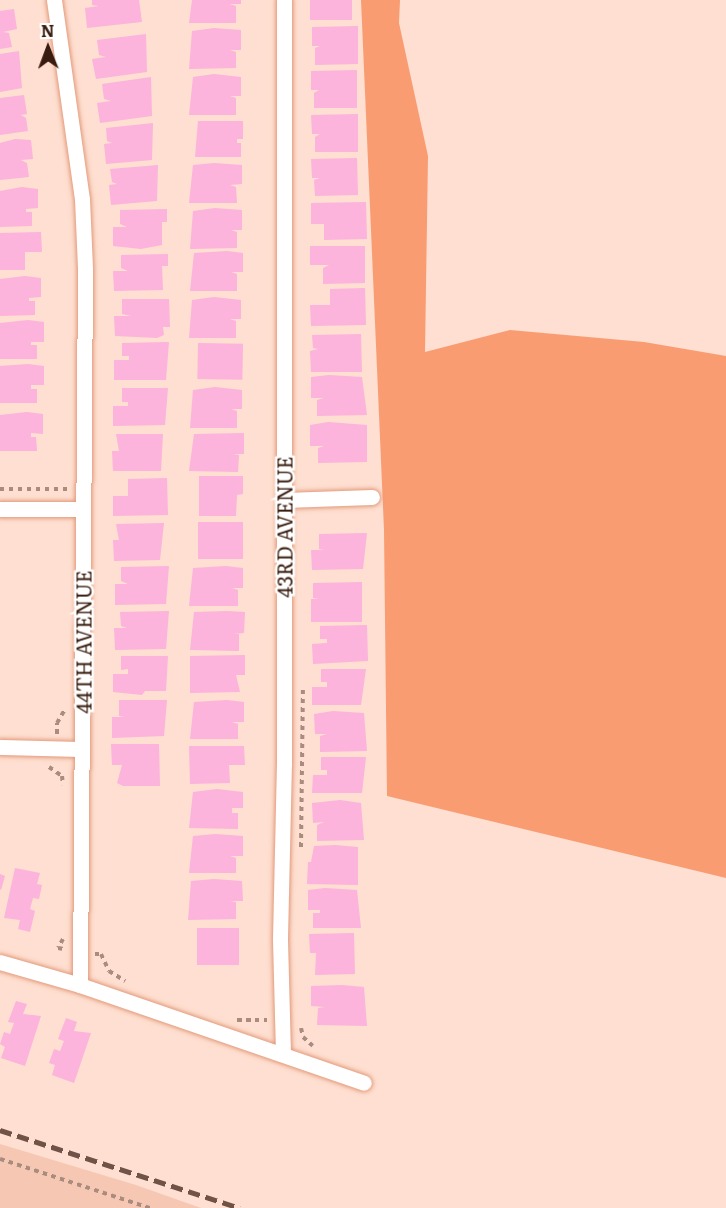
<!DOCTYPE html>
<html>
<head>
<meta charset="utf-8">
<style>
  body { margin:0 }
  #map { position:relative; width:726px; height:1208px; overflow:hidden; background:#fedfd1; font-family:Literata,serif }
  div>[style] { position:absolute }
  .green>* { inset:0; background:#f6c8b3 }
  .forest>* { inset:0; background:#f99c72 }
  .building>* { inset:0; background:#fcb3dc; transform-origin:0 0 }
  .path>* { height:4px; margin-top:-2px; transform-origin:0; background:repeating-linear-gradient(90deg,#a98c7e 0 4.5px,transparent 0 9px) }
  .roads { filter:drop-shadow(0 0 2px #e39a7a) drop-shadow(0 0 2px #e39a7a) }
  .minor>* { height:15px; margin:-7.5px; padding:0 7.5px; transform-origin:7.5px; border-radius:7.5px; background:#fff }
  .rail>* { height:4.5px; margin-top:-2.25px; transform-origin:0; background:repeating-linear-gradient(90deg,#705346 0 12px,transparent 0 18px) }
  span { translate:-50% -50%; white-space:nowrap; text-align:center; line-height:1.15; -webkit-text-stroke:5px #fff; paint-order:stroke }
  .street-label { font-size:20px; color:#381c0f }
  .north { position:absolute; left:18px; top:18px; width:60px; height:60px; -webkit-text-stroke:4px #fff; paint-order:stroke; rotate:359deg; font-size:16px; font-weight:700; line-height:24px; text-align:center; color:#381c0f }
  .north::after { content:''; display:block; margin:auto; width:21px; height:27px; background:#381c0f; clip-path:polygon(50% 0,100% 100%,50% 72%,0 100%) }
</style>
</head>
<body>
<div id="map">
  <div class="green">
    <div style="clip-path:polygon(0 1144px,136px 1185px,201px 1208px,0 1208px)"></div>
  </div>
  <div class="forest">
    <div style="clip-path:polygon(361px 0,400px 0,399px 23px,428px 156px,425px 352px,510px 330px,644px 342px,726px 356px,726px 878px,387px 796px,384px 530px)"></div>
  </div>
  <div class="building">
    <div style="clip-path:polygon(92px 0,139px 0,142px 22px,87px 28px,85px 8px,99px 6px,92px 5px)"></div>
    <div style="clip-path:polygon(192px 0,241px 0,241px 4px,229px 4px,236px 6px,236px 23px,189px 23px)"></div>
    <div style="left:310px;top:0;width:42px;height:20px"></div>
    <div style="clip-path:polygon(14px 9px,17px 29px,3px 32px,9px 33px,12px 47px,0 49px,0 11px)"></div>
    <div style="clip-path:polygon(358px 26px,358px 64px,315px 65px,315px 48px,320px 46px,312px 46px,312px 27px)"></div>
    <div style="clip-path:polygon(214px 28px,241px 30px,241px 50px,230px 50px,236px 52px,236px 68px,189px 69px,192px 31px)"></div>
    <div style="clip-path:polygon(146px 34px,147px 72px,96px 79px,92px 59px,106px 57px,99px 55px,97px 40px)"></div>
    <div style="clip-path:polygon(19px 51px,22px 88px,0 92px,0 54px)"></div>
    <div style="clip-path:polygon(357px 70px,357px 108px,314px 108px,314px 93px,319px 90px,311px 90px,311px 71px)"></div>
    <div style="clip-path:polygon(214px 74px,241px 77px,241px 96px,230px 96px,236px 98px,236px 115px,189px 115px,193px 77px)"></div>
    <div style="clip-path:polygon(151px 77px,152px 116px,100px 123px,97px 103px,111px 101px,104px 99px,102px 84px)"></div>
    <div style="clip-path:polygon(24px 95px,27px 114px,21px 115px,26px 118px,28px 131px,0 135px,0 98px)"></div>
    <div style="clip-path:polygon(358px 114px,358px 152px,315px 152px,315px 137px,320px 134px,312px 134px,311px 115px)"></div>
    <div style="clip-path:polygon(198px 121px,243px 121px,243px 139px,237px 139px,237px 143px,241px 143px,241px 157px,195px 157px)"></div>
    <div style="clip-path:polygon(153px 123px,152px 160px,106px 164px,104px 144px,112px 143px,107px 141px,106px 128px)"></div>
    <div style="clip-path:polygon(15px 139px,31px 140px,33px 159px,21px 160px,27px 163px,29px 177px,0 180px,0 143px)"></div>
    <div style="clip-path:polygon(357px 158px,358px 195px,315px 196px,314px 180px,320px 178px,312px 178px,311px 159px)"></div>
    <div style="clip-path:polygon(214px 163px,242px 165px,242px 184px,230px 185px,236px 187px,237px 203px,189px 203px,193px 165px)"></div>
    <div style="clip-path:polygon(158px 165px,157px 201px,111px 205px,109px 185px,117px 184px,112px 182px,110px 169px)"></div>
    <div style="clip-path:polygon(22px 187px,38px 189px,38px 208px,26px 209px,26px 212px,32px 212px,32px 226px,0 227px,0 191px)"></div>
    <div style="clip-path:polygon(366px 202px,367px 239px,324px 240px,324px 224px,311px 224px,311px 203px)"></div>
    <div style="clip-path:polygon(215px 208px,242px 210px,242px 230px,231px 230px,237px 232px,237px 248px,190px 249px,193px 211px)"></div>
    <div style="clip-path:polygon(167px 209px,167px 222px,162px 222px,162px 245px,141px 249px,113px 246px,113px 227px,127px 227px,120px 224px,120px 210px)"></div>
    <div style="clip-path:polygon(41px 232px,42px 252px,25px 252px,25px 270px,0 270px,0 233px)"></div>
    <div style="clip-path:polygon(310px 246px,365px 246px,365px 283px,323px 284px,323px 268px,329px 265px,310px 265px)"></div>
    <div style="clip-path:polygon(227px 251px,243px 253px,243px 272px,231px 272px,237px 274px,237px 291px,190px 291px,194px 253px)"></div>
    <div style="clip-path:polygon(168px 254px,168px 266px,162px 266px,163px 290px,114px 291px,113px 271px,128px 271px,121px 268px,121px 255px)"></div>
    <div style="clip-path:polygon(25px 276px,41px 278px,41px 297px,29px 298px,29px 301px,35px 301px,35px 315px,0 316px,0 279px)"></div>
    <div style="clip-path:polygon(365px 288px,366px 325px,311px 326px,310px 305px,330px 305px,330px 289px)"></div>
    <div style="clip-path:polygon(214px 297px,241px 300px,241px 319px,230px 319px,236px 321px,236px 338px,189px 338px,192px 300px)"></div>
    <div style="clip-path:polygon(122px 299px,169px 299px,170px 327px,163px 327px,164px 335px,157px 338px,115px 336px,114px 316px,131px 316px,122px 314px)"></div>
    <div style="clip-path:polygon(28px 320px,44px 322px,44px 342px,31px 342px,31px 345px,37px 345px,37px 359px,0 359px,0 323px)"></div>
    <div style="clip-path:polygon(361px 334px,362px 372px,311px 372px,310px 351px,318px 349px,313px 348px,312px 335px)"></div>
    <div style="clip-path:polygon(169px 342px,166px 380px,114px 380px,114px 360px,129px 360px,129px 356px,122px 356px,122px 343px)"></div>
    <div style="left:198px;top:343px;width:45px;height:36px;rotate:1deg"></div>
    <div style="clip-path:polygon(28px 364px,44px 366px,44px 385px,31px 385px,31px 389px,37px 389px,37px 403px,0 403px,0 366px)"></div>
    <div style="clip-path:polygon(329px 375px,362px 377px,367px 415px,317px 416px,317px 400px,324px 398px,311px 398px,311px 377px)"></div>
    <div style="clip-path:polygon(215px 387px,242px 390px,242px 409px,231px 409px,237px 411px,237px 428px,190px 428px,193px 390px)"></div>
    <div style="clip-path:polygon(122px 388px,168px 388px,165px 425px,113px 426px,113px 406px,128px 406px,128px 402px,122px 402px)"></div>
    <div style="clip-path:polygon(27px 412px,43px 414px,43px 434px,31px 433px,31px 437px,36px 437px,37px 451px,0 451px,0 415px)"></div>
    <div style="clip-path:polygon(328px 422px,367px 425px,367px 462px,318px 463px,318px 448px,324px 446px,310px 446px,310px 425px)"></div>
    <div style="clip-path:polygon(244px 433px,244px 454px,233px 454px,239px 455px,238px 472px,189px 471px,194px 434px)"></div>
    <div style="clip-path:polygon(116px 434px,163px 434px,161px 471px,113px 471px,112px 451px,119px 451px)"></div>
    <div style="clip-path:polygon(199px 476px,243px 476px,243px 494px,237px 495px,236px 516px,199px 516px)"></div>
    <div style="clip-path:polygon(167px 478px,168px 515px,113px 516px,113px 496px,128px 496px,128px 479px)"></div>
    <div style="left:198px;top:522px;width:45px;height:37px"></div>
    <div style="clip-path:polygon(164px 523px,160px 560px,114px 561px,113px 540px,119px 540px,116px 524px)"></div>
    <div style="clip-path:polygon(367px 533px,363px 569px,312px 570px,311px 550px,324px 550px,319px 549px,319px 534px)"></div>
    <div style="clip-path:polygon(169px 566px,166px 604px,115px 605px,115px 584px,128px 584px,121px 581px,121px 567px)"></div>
    <div style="clip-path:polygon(226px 566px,243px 568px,243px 588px,232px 588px,238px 590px,238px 606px,189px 606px,193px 568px)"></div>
    <div style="clip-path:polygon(362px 582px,362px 622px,311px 622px,311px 599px,319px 599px,313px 598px,313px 583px)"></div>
    <div style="clip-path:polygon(169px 611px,166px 649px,115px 650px,114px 628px,127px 628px,121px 626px,120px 612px)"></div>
    <div style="clip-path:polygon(227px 611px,245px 612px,244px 633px,233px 634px,239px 634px,239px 651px,190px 650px,194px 612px)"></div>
    <div style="clip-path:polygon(367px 625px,368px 661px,313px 664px,312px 644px,327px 643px,327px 639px,320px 639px,320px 626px)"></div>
    <div style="clip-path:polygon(245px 655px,245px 675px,236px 675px,240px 692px,190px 693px,190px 656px)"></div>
    <div style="clip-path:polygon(121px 656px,168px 656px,166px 691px,145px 691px,142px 695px,113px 692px,113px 674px,128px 674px,128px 669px,121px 670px)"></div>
    <div style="clip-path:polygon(321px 669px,366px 669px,361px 705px,312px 705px,312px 687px,327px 687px,327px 682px,321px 682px)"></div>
    <div style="clip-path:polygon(119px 700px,167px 700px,164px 736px,112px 738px,112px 717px,125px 717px,119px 716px)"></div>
    <div style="clip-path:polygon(227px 700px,244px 702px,244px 722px,232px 722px,238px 724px,238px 739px,190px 739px,194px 702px)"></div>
    <div style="clip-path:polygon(333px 711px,364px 713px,367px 751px,320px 752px,320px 736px,327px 734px,315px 734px,314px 714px)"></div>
    <div style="clip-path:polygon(111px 744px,159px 744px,160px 786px,123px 786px,117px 783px,122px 765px,112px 765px)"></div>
    <div style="clip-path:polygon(189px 746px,244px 746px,245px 765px,229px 765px,230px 783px,190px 784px)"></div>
    <div style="clip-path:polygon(321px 757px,366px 757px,362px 793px,312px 793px,313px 775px,327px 775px,327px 770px,321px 770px)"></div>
    <div style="clip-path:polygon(217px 789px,243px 792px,243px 808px,232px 808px,232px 813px,238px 813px,238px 829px,189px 828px,193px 792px)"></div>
    <div style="clip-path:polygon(340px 800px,361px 803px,364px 840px,317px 841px,317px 825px,324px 822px,313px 823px,312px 803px)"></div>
    <div style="clip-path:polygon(215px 834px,243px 836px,243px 856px,230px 856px,236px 858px,236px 873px,189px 873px,193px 836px)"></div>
    <div style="clip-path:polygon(335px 845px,358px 847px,358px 885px,307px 884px,308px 862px,311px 862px,314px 846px)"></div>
    <div style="clip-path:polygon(15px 868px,40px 873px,37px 884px,42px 885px,39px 899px,33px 898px,30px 909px,35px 911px,30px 932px,18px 929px,20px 920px,4px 918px)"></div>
    <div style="clip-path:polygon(0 874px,5px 876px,1px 890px,0 889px)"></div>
    <div style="clip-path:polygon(214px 879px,242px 881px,243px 901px,230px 901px,236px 902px,236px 919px,188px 920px,191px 881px)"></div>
    <div style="clip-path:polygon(325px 888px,357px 890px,361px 928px,313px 928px,313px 913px,320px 913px,320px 910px,308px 910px,308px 890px)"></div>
    <div style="left:197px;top:928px;width:42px;height:37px"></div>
    <div style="clip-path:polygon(354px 933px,355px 974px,315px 975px,316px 953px,310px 953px,309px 934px)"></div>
    <div style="clip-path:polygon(342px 985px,364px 987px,367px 1026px,317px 1025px,318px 1008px,325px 1007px,311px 1006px,311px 986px)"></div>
    <div style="clip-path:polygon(16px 1001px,27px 1004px,23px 1014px,41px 1016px,25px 1066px,1px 1058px,5px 1047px,0 1044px,4px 1032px,10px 1034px,14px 1023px,8px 1022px)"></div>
    <div style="clip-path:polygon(66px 1018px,77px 1022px,74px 1031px,91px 1033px,74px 1083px,52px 1075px,55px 1065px,49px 1063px,54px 1049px,60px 1051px,64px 1041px,58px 1039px)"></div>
  </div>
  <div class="path">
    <div style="left:0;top:489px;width:68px"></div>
    <div style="left:57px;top:734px;width:11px;rotate:-90deg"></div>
    <div style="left:57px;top:723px;width:14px;rotate:-60deg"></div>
    <div style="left:49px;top:767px;width:16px;rotate:35deg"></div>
    <div style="left:62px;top:776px;width:9px;rotate:84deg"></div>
    <div style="left:301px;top:847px;width:157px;rotate:-89.3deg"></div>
    <div style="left:63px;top:939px;width:10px;rotate:119deg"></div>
    <div style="left:58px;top:948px;width:6px;rotate:9deg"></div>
    <div style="left:95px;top:954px;width:6px"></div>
    <div style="left:101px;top:954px;width:19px;rotate:65deg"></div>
    <div style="left:109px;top:971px;width:19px;rotate:32deg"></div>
    <div style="left:237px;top:1020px;width:30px"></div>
    <div style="left:301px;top:1028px;width:9px;rotate:77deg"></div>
    <div style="left:303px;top:1037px;width:13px;rotate:42deg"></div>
    <div style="left:0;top:1159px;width:158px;rotate:18.1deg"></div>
  </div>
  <div class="roads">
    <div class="minor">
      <div style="left:54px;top:0;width:201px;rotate:82deg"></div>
      <div style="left:82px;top:199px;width:70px;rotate:87.5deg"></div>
      <div style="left:85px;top:269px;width:716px;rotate:90.4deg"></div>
      <div style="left:80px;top:985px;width:300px;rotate:19deg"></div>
      <div style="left:284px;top:500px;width:88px;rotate:-2deg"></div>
      <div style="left:0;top:509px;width:83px"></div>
      <div style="left:0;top:747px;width:82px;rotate:1.4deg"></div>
      <div style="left:0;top:962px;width:83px;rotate:16deg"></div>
      <div style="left:283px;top:1054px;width:116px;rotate:-91.5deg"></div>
      <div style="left:280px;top:938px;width:174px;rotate:-88.7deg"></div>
      <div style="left:284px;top:764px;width:764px;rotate:-90deg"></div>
    </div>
  </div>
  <div class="rail">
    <div style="left:0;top:1130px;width:252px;rotate:18deg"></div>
  </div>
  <div class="street-label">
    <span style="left:284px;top:527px;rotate:-90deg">43RD AVENUE</span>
    <span style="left:83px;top:642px;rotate:-90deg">44TH AVENUE</span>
  </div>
  <div class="north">N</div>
</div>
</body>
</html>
